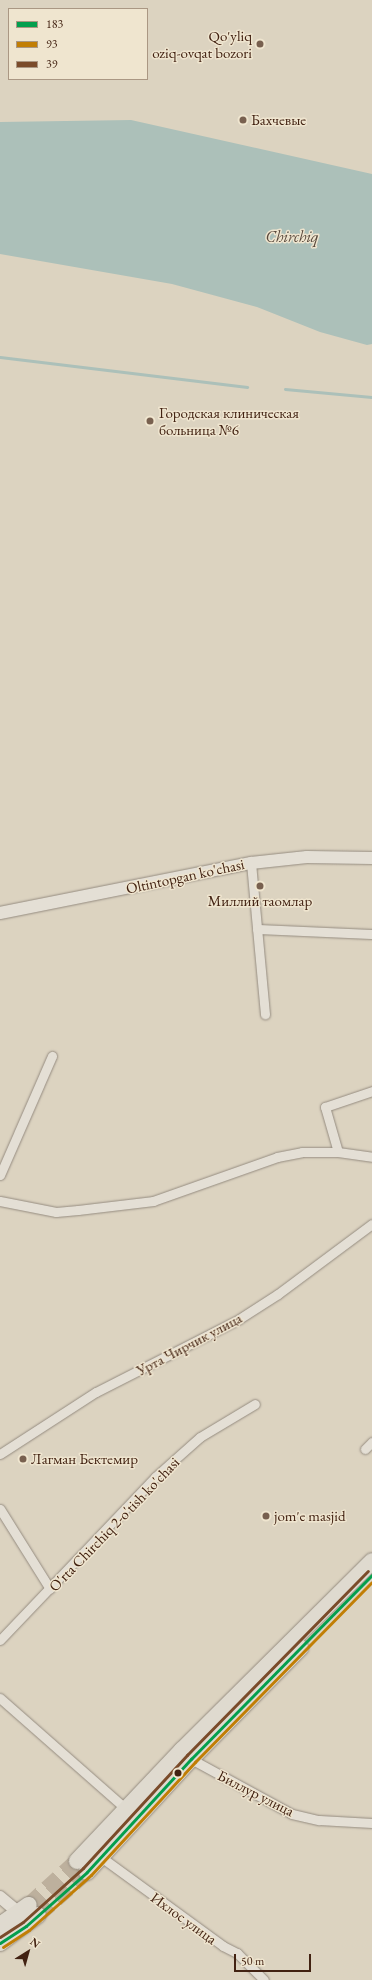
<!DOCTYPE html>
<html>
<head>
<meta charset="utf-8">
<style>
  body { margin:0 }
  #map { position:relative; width:372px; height:1980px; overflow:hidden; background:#dcd3c0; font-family:"EB Garamond",serif }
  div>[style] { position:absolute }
  .water>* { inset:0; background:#acc0b9 }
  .stream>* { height:3px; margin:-1.5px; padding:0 1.5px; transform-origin:1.5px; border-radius:1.5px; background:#acc0b9 }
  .highway-tunnel>* { height:16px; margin-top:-8px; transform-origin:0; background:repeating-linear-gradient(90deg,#bdb09d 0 16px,transparent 0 24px) }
  .roads { filter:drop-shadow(0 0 1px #958c80) drop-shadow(0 0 1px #958c80) }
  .street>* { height:9px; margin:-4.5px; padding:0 4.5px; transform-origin:4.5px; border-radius:4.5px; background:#e4dfd5 }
  .secondary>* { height:12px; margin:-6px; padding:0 6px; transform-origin:6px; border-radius:6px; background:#e4dfd5 }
  .highway>* { height:16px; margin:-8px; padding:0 8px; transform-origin:8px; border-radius:8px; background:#dfdacf }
  .bus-1>* { height:3px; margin:-1.5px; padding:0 1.5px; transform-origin:1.5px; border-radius:1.5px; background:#039f4e }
  .bus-2>* { height:3px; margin:-1.5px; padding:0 1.5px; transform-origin:1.5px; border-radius:1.5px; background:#c17e05 }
  .bus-3>* { height:3px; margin:-1.5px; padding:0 1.5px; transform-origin:1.5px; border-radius:1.5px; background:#7a4b2a }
  .dots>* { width:11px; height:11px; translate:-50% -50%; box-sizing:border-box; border:2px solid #efe5cf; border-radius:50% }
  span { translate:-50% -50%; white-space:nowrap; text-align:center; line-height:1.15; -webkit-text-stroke:3px #efe5cf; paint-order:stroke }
  .poi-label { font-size:15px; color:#422212 }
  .right { translate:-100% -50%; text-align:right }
  .left { translate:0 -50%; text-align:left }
  .street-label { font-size:15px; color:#422212 }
  .water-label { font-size:16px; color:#58483b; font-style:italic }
  .legend { position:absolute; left:8px; top:8px; width:140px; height:72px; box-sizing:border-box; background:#efe5cf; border:1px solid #aa9783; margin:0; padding:5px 7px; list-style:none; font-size:12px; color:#422212 }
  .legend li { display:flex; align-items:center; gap:8px; height:20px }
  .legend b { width:20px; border:1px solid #aa9783 }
  .north { position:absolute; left:8px; top:1932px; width:40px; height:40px; -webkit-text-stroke:3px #efe5cf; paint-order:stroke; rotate:37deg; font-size:11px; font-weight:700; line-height:16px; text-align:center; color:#422212 }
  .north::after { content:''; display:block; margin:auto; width:14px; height:18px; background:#422212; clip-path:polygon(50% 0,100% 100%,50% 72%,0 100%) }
  .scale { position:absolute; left:234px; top:1954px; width:77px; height:18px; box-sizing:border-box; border:2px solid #422212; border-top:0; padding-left:5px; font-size:12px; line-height:14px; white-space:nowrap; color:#422212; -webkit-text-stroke:3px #efe5cf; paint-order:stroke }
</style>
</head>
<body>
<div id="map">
  <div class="water">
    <div style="clip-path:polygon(131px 120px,372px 174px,372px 344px,367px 345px,320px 332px,257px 307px,172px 284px,0 254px,0 122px)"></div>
  </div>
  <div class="stream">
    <div style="left:0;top:357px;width:249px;rotate:6.9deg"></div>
    <div style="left:285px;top:389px;width:87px;rotate:5.3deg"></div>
  </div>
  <div class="highway-tunnel">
    <div style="left:29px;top:1905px;width:65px;rotate:-42.5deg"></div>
    <div style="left:38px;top:1915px;width:65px;rotate:-41.3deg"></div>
  </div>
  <div class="roads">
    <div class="street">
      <div style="left:251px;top:863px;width:152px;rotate:84.7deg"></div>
      <div style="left:257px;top:929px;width:115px;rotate:2.5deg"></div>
      <div style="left:338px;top:1152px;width:47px;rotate:-106.1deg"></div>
      <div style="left:325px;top:1107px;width:50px;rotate:-18.8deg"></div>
      <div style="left:0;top:1175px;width:130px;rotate:-66.4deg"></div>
      <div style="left:0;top:1201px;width:57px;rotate:11.1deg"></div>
      <div style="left:56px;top:1212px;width:22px;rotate:-5deg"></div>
      <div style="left:78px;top:1210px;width:76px;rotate:-6.8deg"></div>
      <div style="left:153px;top:1201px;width:132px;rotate:-19.5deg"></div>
      <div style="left:277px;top:1157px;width:25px;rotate:-11deg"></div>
      <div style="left:302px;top:1152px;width:36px"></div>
      <div style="left:338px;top:1152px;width:34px;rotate:8deg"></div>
      <div style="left:365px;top:1449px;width:10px;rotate:-45deg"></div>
      <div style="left:0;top:1454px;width:114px;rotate:-32.9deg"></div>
      <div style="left:96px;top:1392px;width:161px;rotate:-27deg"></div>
      <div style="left:239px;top:1319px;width:46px;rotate:-32.7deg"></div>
      <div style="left:278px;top:1294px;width:117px;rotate:-36.7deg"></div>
      <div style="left:0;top:1509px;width:94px;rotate:58deg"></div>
      <div style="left:0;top:1640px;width:225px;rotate:-46.4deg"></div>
      <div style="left:155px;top:1477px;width:60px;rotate:-41.6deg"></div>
      <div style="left:200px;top:1437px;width:64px;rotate:-31deg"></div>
      <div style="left:0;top:1698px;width:169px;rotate:41.4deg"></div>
      <div style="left:191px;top:1759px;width:115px;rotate:28.6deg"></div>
      <div style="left:292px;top:1814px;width:28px;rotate:13deg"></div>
      <div style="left:319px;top:1820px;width:53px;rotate:3.2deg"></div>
      <div style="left:101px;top:1857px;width:151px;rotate:36.1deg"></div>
      <div style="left:223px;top:1946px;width:16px;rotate:27deg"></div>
      <div style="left:237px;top:1953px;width:38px;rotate:45deg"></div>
    </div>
    <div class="secondary">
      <div style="left:0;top:913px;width:256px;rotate:-11.3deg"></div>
      <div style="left:251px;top:863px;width:56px;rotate:-6.1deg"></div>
      <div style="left:307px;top:857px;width:65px;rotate:0.9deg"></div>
      <div style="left:0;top:1897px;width:25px;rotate:40deg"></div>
    </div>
    <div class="highway">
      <div style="left:77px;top:1861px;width:153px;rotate:-46.6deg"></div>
      <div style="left:182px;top:1750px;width:268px;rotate:-44.8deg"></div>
      <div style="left:87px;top:1872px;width:154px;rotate:-47.4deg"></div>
      <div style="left:191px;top:1759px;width:156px;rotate:-45.5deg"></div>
      <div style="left:0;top:1925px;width:35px;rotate:-35deg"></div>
      <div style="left:0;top:1943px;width:47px;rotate:-36.4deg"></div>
    </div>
  </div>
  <div class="bus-1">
    <div style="left:0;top:1943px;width:31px;rotate:-33deg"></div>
    <div style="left:26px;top:1926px;width:81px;rotate:-41.5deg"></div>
    <div style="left:87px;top:1872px;width:154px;rotate:-47.4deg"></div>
    <div style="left:191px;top:1759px;width:258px;rotate:-45.5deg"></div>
  </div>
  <div class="bus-2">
    <div style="left:3px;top:1947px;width:31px;rotate:-33deg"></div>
    <div style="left:29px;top:1930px;width:83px;rotate:-41.6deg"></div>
    <div style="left:91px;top:1875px;width:154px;rotate:-47.4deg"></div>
    <div style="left:195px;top:1762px;width:252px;rotate:-45.5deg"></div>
  </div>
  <div class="bus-3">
    <div style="left:0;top:1937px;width:27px;rotate:-33deg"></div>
    <div style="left:23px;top:1922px;width:81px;rotate:-42deg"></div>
    <div style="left:83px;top:1868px;width:154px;rotate:-47.4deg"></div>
    <div style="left:187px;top:1755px;width:258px;rotate:-45.5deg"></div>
  </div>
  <div class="dots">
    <div style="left:260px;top:44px;background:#78604f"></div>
    <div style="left:243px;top:120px;background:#78604f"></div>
    <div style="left:150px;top:421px;background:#78604f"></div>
    <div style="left:260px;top:886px;background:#78604f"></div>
    <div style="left:23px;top:1459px;background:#78604f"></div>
    <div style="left:266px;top:1516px;background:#78604f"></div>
    <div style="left:178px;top:1773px;background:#422212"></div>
  </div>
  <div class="poi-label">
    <span class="right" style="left:252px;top:44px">Qo'yliq<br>oziq-ovqat bozori</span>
    <span class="left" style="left:251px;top:120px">Бахчевые</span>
    <span class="left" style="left:159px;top:421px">Городская клиническая<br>больница №6</span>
    <span style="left:260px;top:901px">Миллий таомлар</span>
    <span class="left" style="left:31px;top:1459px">Лагман Бектемир</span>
    <span class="left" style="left:274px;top:1516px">jom'e masjid</span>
  </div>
  <div class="street-label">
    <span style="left:185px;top:876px;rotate:-12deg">Oltintopgan ko'chasi</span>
    <span style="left:189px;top:1344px;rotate:-28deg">Урта Чирчик улица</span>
    <span style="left:114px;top:1524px;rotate:-46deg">O'rta Chirchiq 2-o'tish ko'chasi</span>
    <span style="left:256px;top:1793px;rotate:27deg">Биллур улица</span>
    <span style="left:184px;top:1918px;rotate:36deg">Ихлос улица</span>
  </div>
  <div class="water-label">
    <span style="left:292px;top:237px">Chirchiq</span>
  </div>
  <ul class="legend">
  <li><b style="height:5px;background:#039f4e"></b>183</li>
  <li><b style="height:5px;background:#c17e05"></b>93</li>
  <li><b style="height:5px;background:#7a4b2a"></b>39</li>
  </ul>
  <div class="north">N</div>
  <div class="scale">50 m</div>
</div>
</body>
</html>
